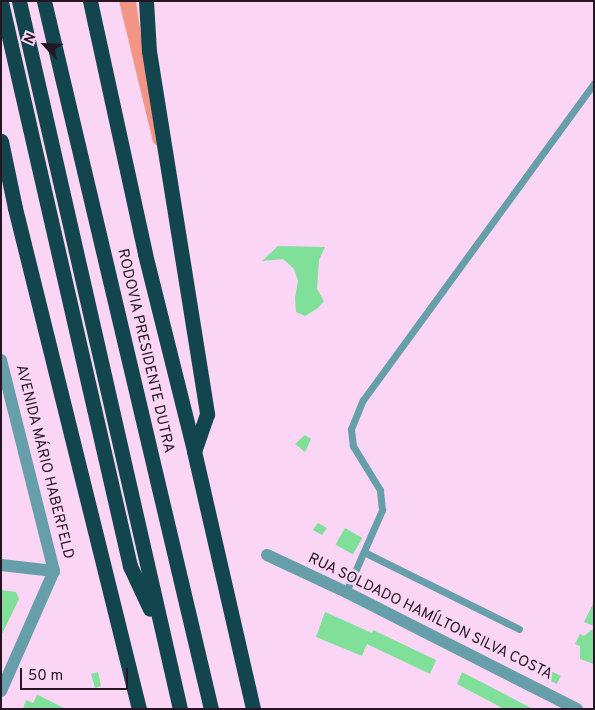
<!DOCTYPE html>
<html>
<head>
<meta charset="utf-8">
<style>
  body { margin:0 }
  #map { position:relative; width:595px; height:710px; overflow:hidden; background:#fad5f5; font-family:Overpass,sans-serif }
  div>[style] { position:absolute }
  .green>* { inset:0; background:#f39584 }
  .building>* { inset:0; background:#80df99; transform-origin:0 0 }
  .lane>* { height:7px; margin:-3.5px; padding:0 3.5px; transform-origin:3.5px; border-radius:3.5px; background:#669ea9 }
  .street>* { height:12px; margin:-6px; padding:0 6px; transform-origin:6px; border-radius:6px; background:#669ea9 }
  .highway>* { height:15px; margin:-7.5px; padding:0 7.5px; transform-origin:7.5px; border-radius:7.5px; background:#12454e }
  span { translate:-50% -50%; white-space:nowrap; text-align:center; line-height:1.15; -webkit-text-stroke:5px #fad5f5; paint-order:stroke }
  .street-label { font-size:15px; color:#261624 }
  .frame { position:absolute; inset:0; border:2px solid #261624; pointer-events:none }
  .north { position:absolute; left:20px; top:20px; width:50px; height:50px; -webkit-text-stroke:4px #fad5f5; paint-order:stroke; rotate:294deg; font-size:14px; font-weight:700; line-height:20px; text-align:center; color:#261624 }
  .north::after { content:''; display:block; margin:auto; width:18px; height:22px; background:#261624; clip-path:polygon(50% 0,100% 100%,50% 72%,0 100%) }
  .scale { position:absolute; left:20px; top:668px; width:108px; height:22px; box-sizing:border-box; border:2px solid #261624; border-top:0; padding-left:6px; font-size:15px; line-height:18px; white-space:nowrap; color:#261624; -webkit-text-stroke:4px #fad5f5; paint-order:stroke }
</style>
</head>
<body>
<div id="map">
  <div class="green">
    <div style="clip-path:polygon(119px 1px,136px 1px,157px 146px,153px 142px)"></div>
  </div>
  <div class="building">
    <div style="clip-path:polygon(278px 246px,325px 247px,319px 260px,317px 289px,324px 301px,318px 308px,305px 316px,296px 312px,295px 298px,298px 281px,294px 269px,283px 259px,262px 261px)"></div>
    <div style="clip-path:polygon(305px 435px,311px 439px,305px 452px,295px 444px)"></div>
    <div style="clip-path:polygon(318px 523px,327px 528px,322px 535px,313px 530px)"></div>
    <div style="left:345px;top:528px;width:20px;height:19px;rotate:30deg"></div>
    <div style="clip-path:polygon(1px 590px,16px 592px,19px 599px,1px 636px)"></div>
    <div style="clip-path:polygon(594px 602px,594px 626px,584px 622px)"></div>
    <div style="clip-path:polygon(325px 612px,372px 633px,373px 630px,436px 660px,430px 674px,367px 644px,362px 656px,316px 637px)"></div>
    <div style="clip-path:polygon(594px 628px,594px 664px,580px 659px,580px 646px,575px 644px,580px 634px,584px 636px)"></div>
    <div style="left:551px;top:671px;width:11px;height:9px;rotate:27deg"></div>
    <div style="clip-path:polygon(98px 672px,101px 686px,95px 688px,91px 674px)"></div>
    <div style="clip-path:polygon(462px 672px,533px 709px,504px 709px,457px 684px)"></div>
    <div style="clip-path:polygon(37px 695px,38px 695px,66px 709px,23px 709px,26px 700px,33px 703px)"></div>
  </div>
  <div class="lane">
    <div style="left:364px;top:552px;width:173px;rotate:26.4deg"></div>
    <div style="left:346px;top:592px;width:90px;rotate:-66.3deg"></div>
    <div style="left:382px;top:510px;width:20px;rotate:-96deg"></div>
    <div style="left:380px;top:490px;width:52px;rotate:-121.5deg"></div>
    <div style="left:353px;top:446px;width:17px;rotate:-97deg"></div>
    <div style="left:351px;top:429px;width:31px;rotate:-68deg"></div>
    <div style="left:363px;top:400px;width:392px;rotate:-53.9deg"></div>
  </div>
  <div class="street">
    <div style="left:1px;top:360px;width:218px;rotate:75.9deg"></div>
    <div style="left:267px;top:555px;width:87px;rotate:25.1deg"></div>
    <div style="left:346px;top:592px;width:259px;rotate:26.9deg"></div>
    <div style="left:1px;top:565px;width:53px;rotate:6.5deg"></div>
    <div style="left:1px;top:691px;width:131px;rotate:-66.2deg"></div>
  </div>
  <div class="highway">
    <div style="left:19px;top:1px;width:726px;rotate:77.19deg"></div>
    <div style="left:44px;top:1px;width:727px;rotate:76.73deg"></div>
    <div style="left:90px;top:1px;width:259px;rotate:77.7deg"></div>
    <div style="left:145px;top:254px;width:203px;rotate:76deg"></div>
    <div style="left:194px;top:451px;width:265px;rotate:77.1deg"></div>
    <div style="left:146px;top:1px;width:50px;rotate:86.6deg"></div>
    <div style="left:149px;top:51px;width:368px;rotate:80.9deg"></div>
    <div style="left:207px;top:414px;width:39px;rotate:109deg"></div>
    <div style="left:1px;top:2px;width:579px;rotate:77.12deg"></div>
    <div style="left:130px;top:566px;width:47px;rotate:65.1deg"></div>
    <div style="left:1px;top:141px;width:68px;rotate:78.2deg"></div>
    <div style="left:15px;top:208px;width:516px;rotate:76.1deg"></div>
  </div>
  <div class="street-label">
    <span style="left:145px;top:351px;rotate:77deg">RODOVIA PRESIDENTE DUTRA</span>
    <span style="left:44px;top:462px;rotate:76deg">AVENIDA MÁRIO HABERFELD</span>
    <span style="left:430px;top:617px;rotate:26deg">RUA SOLDADO HAMÍLTON SILVA COSTA</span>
  </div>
  <div class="frame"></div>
  <div class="north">N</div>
  <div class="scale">50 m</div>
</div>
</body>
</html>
